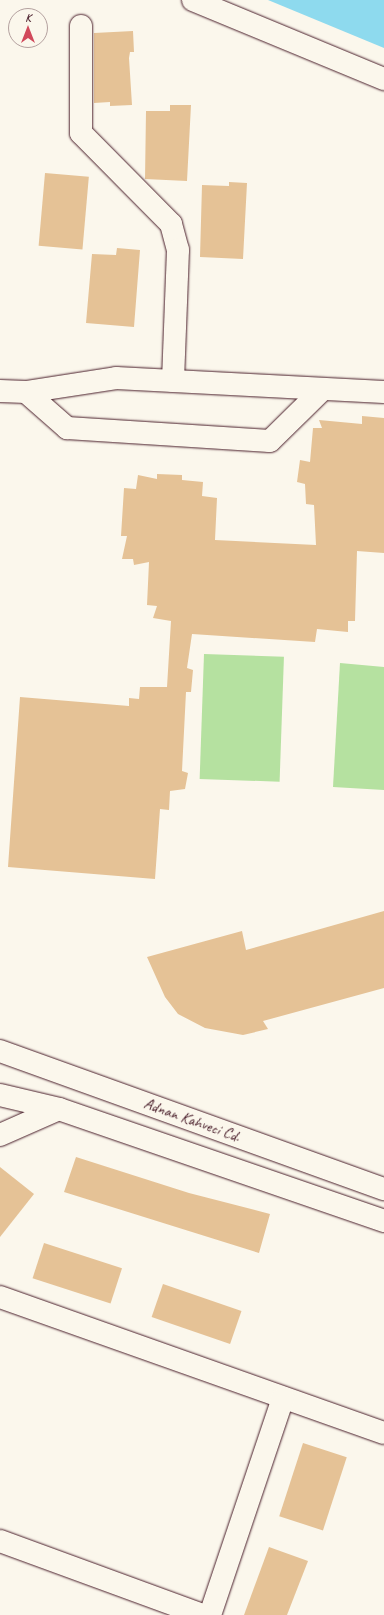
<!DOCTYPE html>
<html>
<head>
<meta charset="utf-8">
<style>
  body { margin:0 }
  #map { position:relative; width:384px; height:1615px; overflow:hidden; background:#fbf7ec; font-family:Caveat,sans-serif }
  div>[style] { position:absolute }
  .green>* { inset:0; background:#b5e1a0; transform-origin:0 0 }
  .water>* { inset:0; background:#8edaee }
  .building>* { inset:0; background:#e5c296; transform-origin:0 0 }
  .roads { filter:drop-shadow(0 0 1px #4a1f2b) drop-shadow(0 0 1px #4a1f2b) }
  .minor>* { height:22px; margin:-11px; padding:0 11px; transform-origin:11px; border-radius:11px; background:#fbf7ec }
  span { translate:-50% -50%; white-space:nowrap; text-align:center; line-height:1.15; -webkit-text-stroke:3px #fbf7ec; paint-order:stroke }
  .street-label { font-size:16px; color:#4a1f2b }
  .north { position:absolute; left:8px; top:8px; width:40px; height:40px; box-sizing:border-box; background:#fbf7ec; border:1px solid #b4a19f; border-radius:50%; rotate:0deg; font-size:11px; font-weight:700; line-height:16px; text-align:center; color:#4a1f2b }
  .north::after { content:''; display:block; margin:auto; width:14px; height:18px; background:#d1495b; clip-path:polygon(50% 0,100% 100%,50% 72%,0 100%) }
</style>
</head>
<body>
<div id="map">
  <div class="green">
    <div style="left:204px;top:654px;width:80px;height:125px;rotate:2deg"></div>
    <div style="clip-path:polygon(340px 663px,384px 667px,384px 790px,333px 787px)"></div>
  </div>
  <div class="water">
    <div style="clip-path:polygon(268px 0,384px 0,384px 48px)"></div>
  </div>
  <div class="building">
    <div style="clip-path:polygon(133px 31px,134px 52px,130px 52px,129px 58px,132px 105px,110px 106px,110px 102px,94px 103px,94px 33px)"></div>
    <div style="clip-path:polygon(170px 105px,191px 105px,187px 181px,145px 179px,146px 111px,170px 111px)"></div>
    <div style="left:45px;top:173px;width:44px;height:73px;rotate:5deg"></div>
    <div style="clip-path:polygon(229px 182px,247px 183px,243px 259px,200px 257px,202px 185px,229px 186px)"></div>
    <div style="clip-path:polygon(117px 248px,140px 250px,134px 327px,86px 323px,92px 254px,116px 255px)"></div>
    <div style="clip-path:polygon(362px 416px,384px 418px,384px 553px,357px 551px,355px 621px,348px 621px,348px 632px,317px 629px,315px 642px,192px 634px,187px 668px,193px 670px,191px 692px,186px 692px,182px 771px,188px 773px,185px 789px,170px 791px,169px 810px,160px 809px,155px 879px,8px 867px,20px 697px,129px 706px,129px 698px,139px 699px,140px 687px,167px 687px,171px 621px,153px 618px,157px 606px,147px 605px,149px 562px,134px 565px,133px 559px,122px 559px,127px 536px,121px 536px,124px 488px,136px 489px,138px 475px,157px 479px,157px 474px,182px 475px,182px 480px,203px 482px,202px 496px,217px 498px,215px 540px,316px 545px,314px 505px,306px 504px,305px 484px,297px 482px,300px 460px,310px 462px,313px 428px,322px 428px,319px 420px,362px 424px)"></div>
    <div style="clip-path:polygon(384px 911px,384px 988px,263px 1021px,268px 1029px,243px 1035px,205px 1028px,178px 1014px,165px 997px,147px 957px,242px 931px,246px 950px)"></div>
    <div style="clip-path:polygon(76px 1157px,189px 1193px,270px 1214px,259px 1253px,64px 1192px)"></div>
    <div style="clip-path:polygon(0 1167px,34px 1194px,0 1237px)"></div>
    <div style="left:44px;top:1243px;width:82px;height:37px;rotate:18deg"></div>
    <div style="left:163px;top:1284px;width:83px;height:35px;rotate:19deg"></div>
    <div style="left:303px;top:1443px;width:46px;height:77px;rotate:18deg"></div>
    <div style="clip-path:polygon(269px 1547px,308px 1561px,287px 1615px,244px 1615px)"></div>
  </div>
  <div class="roads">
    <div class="minor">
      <div style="left:193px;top:0;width:207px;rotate:22.5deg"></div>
      <div style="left:81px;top:26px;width:107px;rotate:90deg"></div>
      <div style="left:81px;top:133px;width:128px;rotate:45.3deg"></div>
      <div style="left:171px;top:224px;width:27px;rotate:75deg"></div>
      <div style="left:178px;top:250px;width:131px;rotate:92.2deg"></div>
      <div style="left:0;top:391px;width:26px;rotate:2deg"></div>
      <div style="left:26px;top:392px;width:91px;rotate:-8.8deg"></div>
      <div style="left:116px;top:378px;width:268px;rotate:3deg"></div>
      <div style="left:26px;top:392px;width:55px;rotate:41.3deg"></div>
      <div style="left:67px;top:428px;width:203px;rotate:3.7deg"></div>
      <div style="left:270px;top:441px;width:74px;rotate:-44.5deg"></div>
      <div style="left:0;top:1051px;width:408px;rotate:19.8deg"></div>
      <div style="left:0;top:1095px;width:61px;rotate:13.3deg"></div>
      <div style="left:59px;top:1109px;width:344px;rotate:19deg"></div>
      <div style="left:0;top:1135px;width:64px;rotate:-23.8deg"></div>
      <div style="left:0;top:1297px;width:407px;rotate:19.5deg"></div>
      <div style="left:0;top:1541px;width:215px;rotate:20.1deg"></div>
      <div style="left:210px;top:1615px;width:229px;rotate:-71.4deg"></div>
    </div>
  </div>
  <div class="street-label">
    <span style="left:192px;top:1120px;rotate:20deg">Adnan Kahveci Cd.</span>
  </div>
  <div class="north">K</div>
</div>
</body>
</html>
